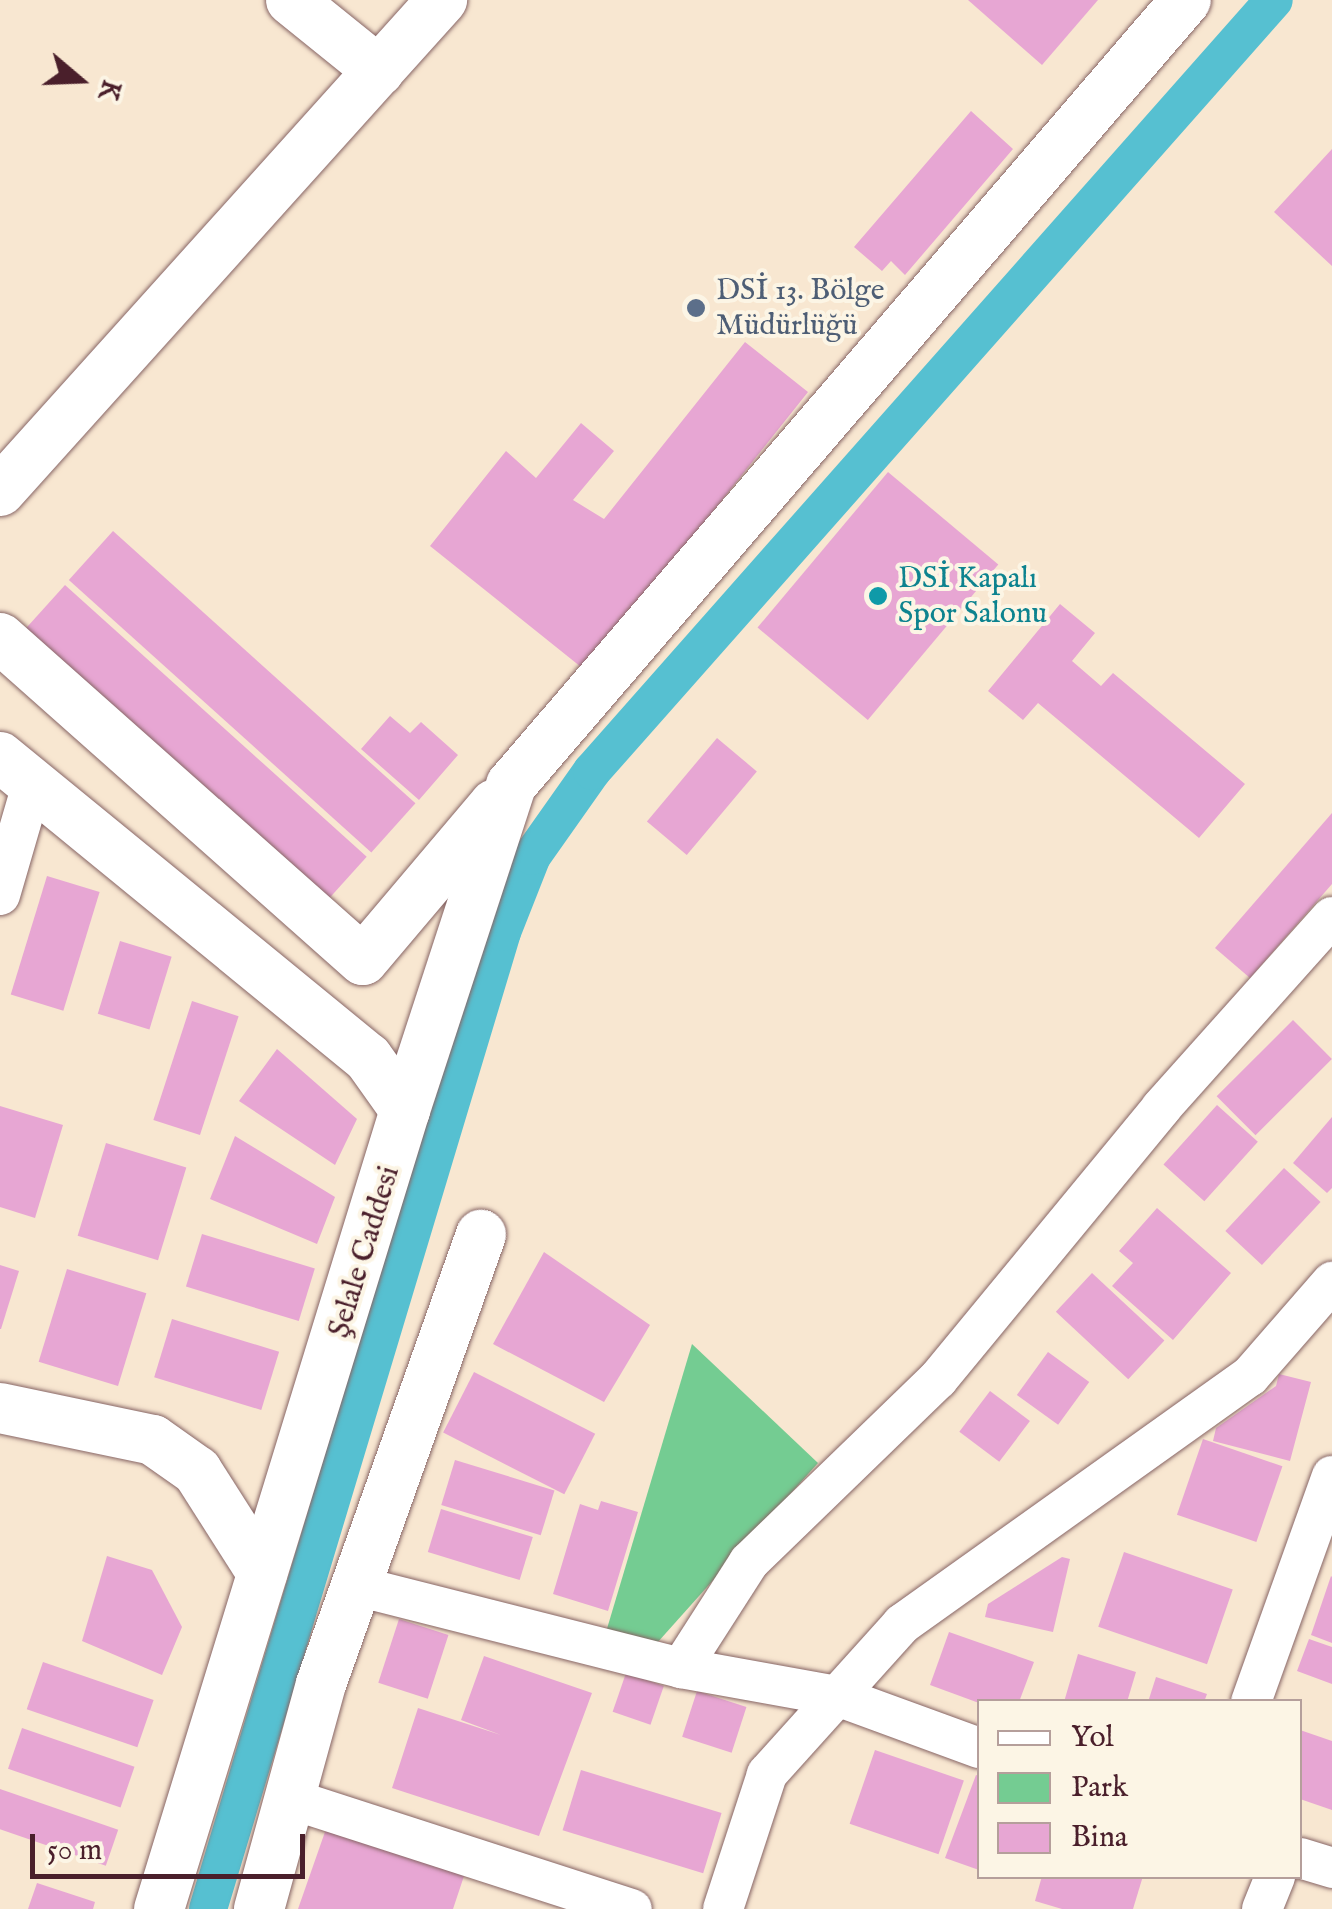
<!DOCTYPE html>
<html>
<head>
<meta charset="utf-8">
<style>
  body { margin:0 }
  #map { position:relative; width:1332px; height:1909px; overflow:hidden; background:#f8e7d1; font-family:"IM FELL English",serif }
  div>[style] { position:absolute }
  .green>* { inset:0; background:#74cc92 }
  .canal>* { height:38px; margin:-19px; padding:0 19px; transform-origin:19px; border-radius:19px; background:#56c0d1 }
  .building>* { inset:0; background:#e7a6d3; transform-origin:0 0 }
  .roads { filter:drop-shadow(0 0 2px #876565) drop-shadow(0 0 2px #876565) }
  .minor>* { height:40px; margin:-20px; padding:0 20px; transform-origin:20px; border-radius:20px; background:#fff }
  .tertiary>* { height:50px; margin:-25px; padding:0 25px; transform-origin:25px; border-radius:25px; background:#fff }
  .dots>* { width:28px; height:28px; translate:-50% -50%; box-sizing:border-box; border:5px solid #fcf5e5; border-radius:50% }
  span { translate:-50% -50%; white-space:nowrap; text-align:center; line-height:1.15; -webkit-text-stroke:8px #fcf5e5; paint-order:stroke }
  .service-label { font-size:30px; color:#4e5e75 }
  .left { translate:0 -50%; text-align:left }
  .culture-label { font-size:30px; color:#0d838f }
  .street-label { font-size:30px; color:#4a1f2b }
  .legend { position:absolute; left:977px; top:1699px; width:325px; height:180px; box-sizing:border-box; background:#fcf5e5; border:2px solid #b59f9b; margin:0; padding:12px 18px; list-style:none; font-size:30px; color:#4a1f2b }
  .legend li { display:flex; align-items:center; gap:20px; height:50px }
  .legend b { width:50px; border:2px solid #b59f9b }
  .north { position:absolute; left:30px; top:30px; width:100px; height:100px; -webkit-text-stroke:8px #fcf5e5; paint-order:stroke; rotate:109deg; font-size:28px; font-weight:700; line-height:40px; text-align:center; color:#4a1f2b }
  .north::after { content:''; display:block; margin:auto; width:35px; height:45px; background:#4a1f2b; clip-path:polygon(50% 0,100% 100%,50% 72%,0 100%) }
  .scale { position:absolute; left:30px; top:1834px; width:275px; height:45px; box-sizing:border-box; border:5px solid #4a1f2b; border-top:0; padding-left:12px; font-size:30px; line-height:35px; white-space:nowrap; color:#4a1f2b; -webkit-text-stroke:8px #fcf5e5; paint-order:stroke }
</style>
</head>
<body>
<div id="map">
  <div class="green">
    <div style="clip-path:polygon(692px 1344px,818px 1463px,657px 1643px,606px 1632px)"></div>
  </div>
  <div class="canal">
    <div style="left:208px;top:1909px;width:1020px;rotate:-73.25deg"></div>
    <div style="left:502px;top:932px;width:82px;rotate:-68.5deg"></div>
    <div style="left:532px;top:856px;width:104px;rotate:-54.8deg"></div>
    <div style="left:592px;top:771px;width:1029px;rotate:-48.51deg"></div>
  </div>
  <div class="building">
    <div style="clip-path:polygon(968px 0,1098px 0,1042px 65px)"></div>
    <div style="clip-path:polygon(971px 111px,1013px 149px,905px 275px,891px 261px,882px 271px,854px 247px)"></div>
    <div style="clip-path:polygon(1332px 149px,1332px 266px,1274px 212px)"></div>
    <div style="clip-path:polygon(745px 342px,808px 392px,586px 671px,430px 546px,506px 451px,536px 478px,581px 423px,614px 451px,573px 500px,604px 519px)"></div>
    <div style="left:888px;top:472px;width:144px;height:203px;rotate:40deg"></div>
    <div style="left:113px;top:531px;width:407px;height:66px;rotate:42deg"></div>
    <div style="left:65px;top:585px;width:406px;height:58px;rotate:42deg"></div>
    <div style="clip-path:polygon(1060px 604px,1095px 633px,1072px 661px,1101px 686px,1113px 673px,1245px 784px,1199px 838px,1038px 703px,1023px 720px,988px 691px)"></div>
    <div style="clip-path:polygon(390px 716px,410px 733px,421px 722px,458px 755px,419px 800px,361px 749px)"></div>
    <div style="left:717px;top:738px;width:52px;height:109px;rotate:40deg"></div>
    <div style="clip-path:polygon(1332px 813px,1332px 884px,1250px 978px,1215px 948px)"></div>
    <div style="left:47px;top:876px;width:55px;height:124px;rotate:17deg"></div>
    <div style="left:120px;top:941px;width:54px;height:76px;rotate:17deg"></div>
    <div style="left:192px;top:1001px;width:49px;height:125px;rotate:18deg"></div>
    <div style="left:1293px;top:1020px;width:55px;height:108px;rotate:45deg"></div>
    <div style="clip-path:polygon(277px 1049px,357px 1119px,335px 1165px,239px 1101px)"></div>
    <div style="left:1217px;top:1105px;width:55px;height:80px;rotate:42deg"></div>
    <div style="clip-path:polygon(0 1106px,63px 1125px,35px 1218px,0 1207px)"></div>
    <div style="clip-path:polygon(1332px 1117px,1332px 1188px,1327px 1193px,1293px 1163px)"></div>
    <div style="clip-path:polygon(235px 1136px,335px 1197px,317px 1244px,210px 1199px)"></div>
    <div style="left:106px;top:1143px;width:84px;height:97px;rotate:17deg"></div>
    <div style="left:1284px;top:1168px;width:50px;height:86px;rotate:43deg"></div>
    <div style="clip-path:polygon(1157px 1208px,1231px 1273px,1173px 1340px,1112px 1286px,1133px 1263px,1119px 1251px)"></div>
    <div style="left:202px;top:1234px;width:118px;height:55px;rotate:17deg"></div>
    <div style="clip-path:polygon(544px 1252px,650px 1325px,604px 1402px,493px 1344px)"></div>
    <div style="clip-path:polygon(0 1265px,19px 1271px,1px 1329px,0 1329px)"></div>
    <div style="left:67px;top:1269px;width:83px;height:97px;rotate:17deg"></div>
    <div style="left:1092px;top:1273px;width:99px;height:53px;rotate:43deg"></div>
    <div style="left:172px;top:1319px;width:112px;height:61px;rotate:17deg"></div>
    <div style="left:1048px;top:1352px;width:51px;height:53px;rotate:36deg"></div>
    <div style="left:474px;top:1372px;width:136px;height:68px;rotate:27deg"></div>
    <div style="clip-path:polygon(1279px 1374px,1311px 1382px,1290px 1461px,1213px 1441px,1216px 1428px,1276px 1386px)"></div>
    <div style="left:990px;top:1391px;width:50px;height:51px;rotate:37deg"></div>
    <div style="left:1203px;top:1439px;width:84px;height:80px;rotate:19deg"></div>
    <div style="left:455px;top:1460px;width:104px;height:47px;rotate:17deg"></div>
    <div style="clip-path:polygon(601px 1501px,638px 1512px,608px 1611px,553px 1594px,580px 1504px,598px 1510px)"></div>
    <div style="left:441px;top:1509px;width:96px;height:45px;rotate:17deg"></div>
    <div style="left:1124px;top:1552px;width:115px;height:79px;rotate:19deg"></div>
    <div style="clip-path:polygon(107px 1556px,152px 1570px,182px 1627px,162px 1675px,82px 1641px)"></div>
    <div style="clip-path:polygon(1062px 1557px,1070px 1559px,1053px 1632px,985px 1617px,988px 1604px)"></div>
    <div style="clip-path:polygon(1331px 1576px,1332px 1577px,1332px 1643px,1311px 1635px)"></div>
    <div style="left:399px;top:1619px;width:52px;height:67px;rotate:18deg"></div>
    <div style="clip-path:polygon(949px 1632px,1034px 1662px,1019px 1702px,979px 1703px,930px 1685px)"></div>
    <div style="clip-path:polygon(1309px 1639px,1332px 1647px,1332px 1684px,1297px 1671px)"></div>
    <div style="clip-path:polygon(1078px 1654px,1136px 1672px,1127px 1702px,1064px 1702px)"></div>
    <div style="clip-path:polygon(484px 1656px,592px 1693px,539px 1836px,392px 1788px,418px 1708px,501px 1735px,461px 1720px)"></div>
    <div style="left:43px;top:1662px;width:117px;height:50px;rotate:19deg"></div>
    <div style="left:626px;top:1673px;width:40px;height:41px;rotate:19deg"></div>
    <div style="clip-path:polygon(1156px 1677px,1207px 1694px,1204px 1702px,1148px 1702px)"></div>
    <div style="left:697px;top:1691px;width:52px;height:48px;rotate:18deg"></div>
    <div style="left:22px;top:1728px;width:119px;height:43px;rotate:19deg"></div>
    <div style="clip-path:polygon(1300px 1730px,1332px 1741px,1332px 1810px,1300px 1799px)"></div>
    <div style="left:875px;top:1750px;width:94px;height:78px;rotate:19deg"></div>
    <div style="left:581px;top:1770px;width:147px;height:63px;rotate:17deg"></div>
    <div style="clip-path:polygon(976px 1775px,979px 1776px,979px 1870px,945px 1858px)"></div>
    <div style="left:0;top:1789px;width:125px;height:38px;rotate:19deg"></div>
    <div style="clip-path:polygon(326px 1829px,464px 1876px,453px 1909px,298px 1909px)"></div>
    <div style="clip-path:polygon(1042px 1876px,1143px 1876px,1133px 1909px,1062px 1909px,1035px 1901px)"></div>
    <div style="clip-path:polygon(37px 1883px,95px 1902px,93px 1909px,28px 1909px)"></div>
  </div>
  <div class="roads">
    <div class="minor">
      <div style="left:0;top:895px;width:115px;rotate:-73.8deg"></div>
      <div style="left:357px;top:1586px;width:334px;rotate:14.2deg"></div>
      <div style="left:681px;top:1668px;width:158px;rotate:10.2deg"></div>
      <div style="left:837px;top:1696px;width:151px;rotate:20.1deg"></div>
      <div style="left:681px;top:1668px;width:126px;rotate:-57.3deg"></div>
      <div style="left:749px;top:1562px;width:263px;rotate:-44.1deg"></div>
      <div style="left:938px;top:1379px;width:351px;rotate:-50.5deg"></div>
      <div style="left:1161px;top:1108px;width:256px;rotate:-48.2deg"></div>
      <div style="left:1251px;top:1702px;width:240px;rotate:-70.3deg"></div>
      <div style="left:291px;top:1799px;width:358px;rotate:17.9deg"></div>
      <div style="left:1300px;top:1858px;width:34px;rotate:17deg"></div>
      <div style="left:723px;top:1909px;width:142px;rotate:-71.9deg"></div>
      <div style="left:767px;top:1774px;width:202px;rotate:-48deg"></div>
      <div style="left:902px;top:1624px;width:427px;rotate:-35.5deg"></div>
      <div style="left:1250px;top:1376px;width:125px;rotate:-48.9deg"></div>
      <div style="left:1262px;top:1909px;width:35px;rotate:-68deg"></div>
    </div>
    <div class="tertiary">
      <div style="left:291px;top:0;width:113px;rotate:38.9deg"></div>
      <div style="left:0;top:491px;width:661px;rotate:-48.01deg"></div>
      <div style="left:0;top:638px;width:485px;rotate:41.6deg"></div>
      <div style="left:363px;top:960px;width:204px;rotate:-49.8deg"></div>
      <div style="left:0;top:757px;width:475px;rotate:39.3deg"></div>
      <div style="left:368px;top:1058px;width:64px;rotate:54.6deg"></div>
      <div style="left:405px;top:1110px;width:836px;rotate:107.11deg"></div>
      <div style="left:405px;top:1110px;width:342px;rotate:-71.9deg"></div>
      <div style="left:511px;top:785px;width:1035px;rotate:-49.31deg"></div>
      <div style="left:0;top:1408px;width:156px;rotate:11.8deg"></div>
      <div style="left:153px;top:1440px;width:54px;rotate:35.2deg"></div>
      <div style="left:197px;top:1471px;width:121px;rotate:57.5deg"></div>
      <div style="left:259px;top:1909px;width:233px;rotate:-74.6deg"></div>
      <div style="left:321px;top:1684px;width:477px;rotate:-70.4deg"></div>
    </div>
  </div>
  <div class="dots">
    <div style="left:696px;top:308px;background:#5c6f8a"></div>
    <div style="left:878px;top:596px;background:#0f9aa8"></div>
  </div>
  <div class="service-label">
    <span class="left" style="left:716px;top:308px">DSİ 13. Bölge<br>Müdürlüğü</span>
  </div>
  <div class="culture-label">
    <span class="left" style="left:898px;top:596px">DSİ Kapalı<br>Spor Salonu</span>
  </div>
  <div class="street-label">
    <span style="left:365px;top:1252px;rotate:-73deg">Şelale Caddesi</span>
  </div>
  <ul class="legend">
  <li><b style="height:12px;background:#fff"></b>Yol</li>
  <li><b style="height:28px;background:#74cc92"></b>Park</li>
  <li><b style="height:28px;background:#e7a6d3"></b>Bina</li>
  </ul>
  <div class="north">K</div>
  <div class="scale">50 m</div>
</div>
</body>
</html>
